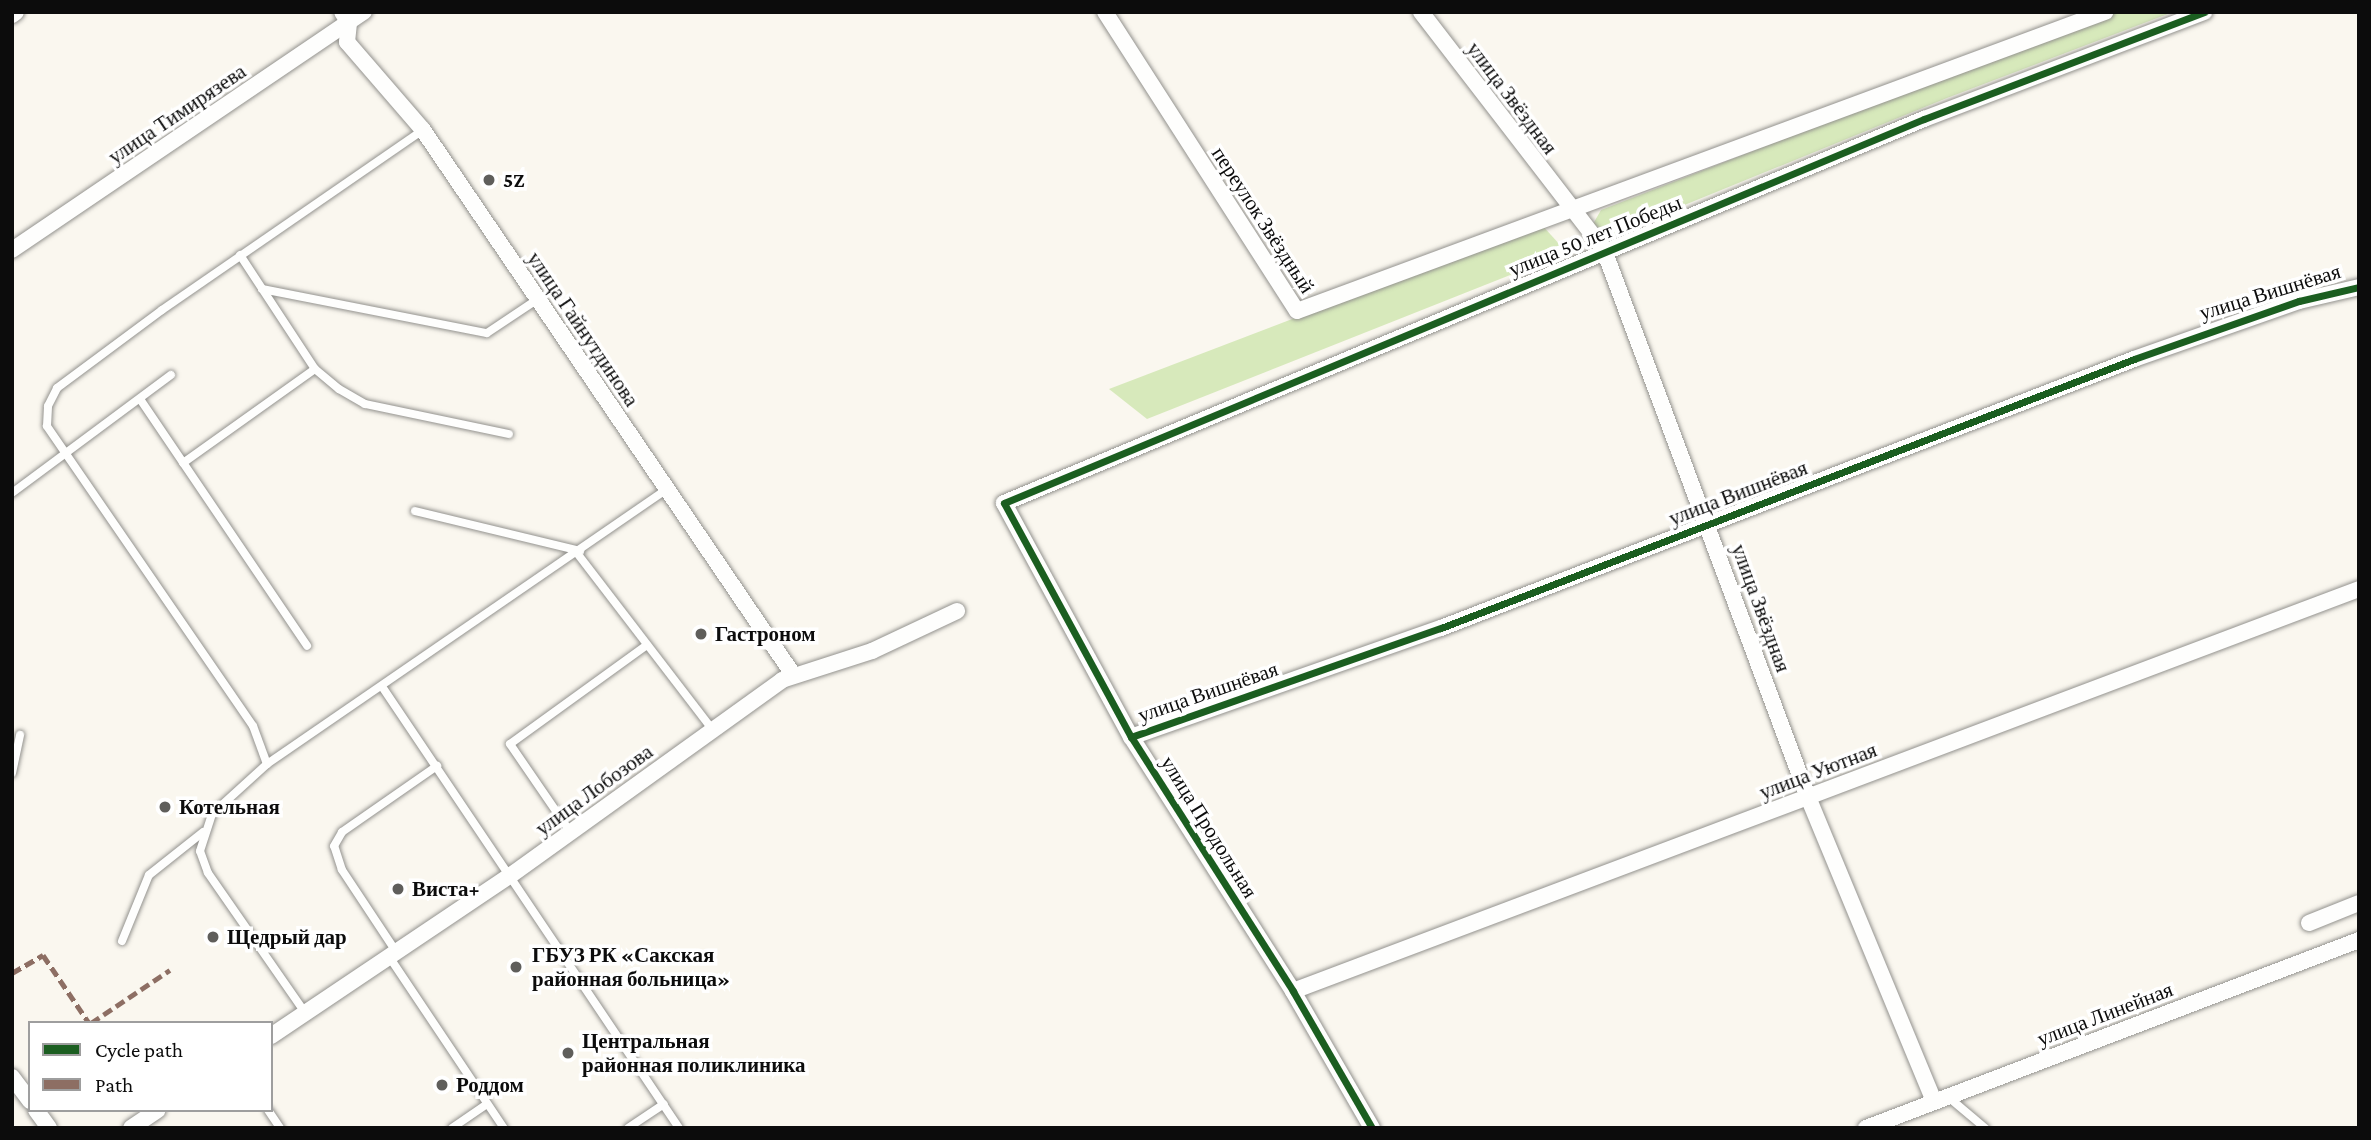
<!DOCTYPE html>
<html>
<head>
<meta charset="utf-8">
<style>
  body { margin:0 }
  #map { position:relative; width:2371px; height:1140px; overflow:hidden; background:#faf7ef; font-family:"Crimson Pro",serif }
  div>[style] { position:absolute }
  .forest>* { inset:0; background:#d7e9bb }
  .roads { filter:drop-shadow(0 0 2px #93928e) drop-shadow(0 0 2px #93928e) }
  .lane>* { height:8px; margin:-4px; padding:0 4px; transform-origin:4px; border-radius:4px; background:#fefefd }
  .street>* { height:16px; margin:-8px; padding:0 8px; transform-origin:8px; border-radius:8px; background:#fefefd }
  .quiet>* { height:5px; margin-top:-2.5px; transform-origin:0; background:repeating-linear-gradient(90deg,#8d6e63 0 10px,transparent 0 15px) }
  .cycleway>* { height:7px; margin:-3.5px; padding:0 3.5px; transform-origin:3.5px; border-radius:3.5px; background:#1b5e20 }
  .dots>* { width:19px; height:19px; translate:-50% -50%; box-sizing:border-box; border:4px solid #fff; border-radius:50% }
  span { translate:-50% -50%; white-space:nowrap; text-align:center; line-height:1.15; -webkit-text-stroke:7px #fff; paint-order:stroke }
  .street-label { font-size:21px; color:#0c0c0c }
  .poi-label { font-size:21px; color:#0c0c0c; font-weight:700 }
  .left { translate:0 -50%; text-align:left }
  .frame { position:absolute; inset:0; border:14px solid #0c0c0c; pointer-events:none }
  .legend { position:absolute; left:28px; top:1021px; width:245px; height:91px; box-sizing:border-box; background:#fff; border:2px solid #9e9e9e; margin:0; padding:9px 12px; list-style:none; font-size:21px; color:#0c0c0c }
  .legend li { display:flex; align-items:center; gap:14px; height:35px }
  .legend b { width:35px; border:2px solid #9e9e9e }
</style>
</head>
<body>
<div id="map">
  <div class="forest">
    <div style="clip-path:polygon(2111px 12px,2173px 12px,1947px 98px,1611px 235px,1593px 224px,1601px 210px)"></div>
    <div style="clip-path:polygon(1541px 224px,1561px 246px,1548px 260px,1147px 419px,1109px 389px)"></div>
  </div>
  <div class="roads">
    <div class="lane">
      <div style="left:240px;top:255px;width:136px;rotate:56.7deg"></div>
      <div style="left:315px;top:369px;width:31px;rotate:40deg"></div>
      <div style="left:339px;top:389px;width:30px;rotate:30deg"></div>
      <div style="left:365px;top:404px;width:147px;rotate:11.8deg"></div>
      <div style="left:262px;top:289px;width:229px;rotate:11.1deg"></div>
      <div style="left:487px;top:333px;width:61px;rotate:-33.7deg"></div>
      <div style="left:140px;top:399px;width:298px;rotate:55.9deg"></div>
      <div style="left:183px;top:463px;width:162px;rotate:-35.5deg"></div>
      <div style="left:12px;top:493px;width:198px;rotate:-36.6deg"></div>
      <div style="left:415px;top:511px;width:170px;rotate:13.6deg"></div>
      <div style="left:577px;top:553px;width:223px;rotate:52.5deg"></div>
      <div style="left:383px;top:688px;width:530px;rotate:56.07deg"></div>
      <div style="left:267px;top:764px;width:40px;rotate:-110.2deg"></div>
      <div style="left:253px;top:726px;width:364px;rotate:-124.5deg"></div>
      <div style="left:47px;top:426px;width:20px;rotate:-87deg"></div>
      <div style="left:48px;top:406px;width:20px;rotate:-63deg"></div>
      <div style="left:57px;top:388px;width:131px;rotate:-36.6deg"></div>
      <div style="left:162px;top:310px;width:317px;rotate:-34.6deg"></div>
      <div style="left:12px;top:773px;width:39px;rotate:-78deg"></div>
      <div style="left:571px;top:833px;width:108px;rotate:-124.4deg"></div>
      <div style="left:510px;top:744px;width:169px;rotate:-35.9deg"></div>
      <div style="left:122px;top:941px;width:71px;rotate:-67.8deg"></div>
      <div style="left:149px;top:875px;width:69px;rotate:-38.5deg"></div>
      <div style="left:397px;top:953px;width:100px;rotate:-123.5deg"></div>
      <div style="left:342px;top:870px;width:25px;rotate:-108deg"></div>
      <div style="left:334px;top:846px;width:16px;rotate:-60deg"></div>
      <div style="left:342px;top:832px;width:116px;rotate:-34.8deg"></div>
      <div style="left:390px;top:958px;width:205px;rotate:56.2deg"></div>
      <div style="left:306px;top:1014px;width:172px;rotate:-124.8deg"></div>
      <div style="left:208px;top:873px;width:23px;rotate:-110deg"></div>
      <div style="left:200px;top:851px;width:39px;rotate:-72deg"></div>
      <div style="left:212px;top:814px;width:74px;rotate:-42.3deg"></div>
      <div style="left:267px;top:764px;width:485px;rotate:-34.5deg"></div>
      <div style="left:1947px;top:1096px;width:50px;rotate:40.1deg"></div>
      <div style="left:268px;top:1110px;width:22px;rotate:56deg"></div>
      <div style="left:452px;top:1128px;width:42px;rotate:-34.4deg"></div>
      <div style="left:628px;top:1128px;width:43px;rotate:-33.7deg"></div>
    </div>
    <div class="street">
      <div style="left:342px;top:12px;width:13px;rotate:58deg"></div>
      <div style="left:349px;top:23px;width:19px;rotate:96deg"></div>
      <div style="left:347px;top:42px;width:116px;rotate:49.2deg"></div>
      <div style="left:423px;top:130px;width:657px;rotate:55.8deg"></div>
      <div style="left:1105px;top:12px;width:355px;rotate:57.3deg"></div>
      <div style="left:1297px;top:311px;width:862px;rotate:-20.31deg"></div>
      <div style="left:1421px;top:12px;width:300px;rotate:52.4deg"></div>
      <div style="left:1604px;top:250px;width:584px;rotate:69.55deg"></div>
      <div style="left:1808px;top:797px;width:329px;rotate:67.5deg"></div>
      <div style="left:12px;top:15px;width:5px;rotate:-37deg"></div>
      <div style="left:12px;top:250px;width:425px;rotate:-34.1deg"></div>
      <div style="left:1131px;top:737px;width:329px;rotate:-19.4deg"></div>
      <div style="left:1441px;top:628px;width:743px;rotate:-21.21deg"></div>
      <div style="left:2134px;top:359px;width:175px;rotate:-19.4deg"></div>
      <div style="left:2299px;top:301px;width:62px;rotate:-13.1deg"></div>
      <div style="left:2309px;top:923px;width:54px;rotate:-21.8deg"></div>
      <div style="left:1293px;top:991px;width:1139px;rotate:-20.66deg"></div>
      <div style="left:271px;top:1036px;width:289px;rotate:-33.9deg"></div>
      <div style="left:511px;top:875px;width:334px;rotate:-35.7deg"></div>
      <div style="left:782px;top:680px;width:95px;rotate:-17.9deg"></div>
      <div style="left:872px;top:651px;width:94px;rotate:-25.2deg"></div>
      <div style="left:12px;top:1077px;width:30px;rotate:53deg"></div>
      <div style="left:36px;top:1110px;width:22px;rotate:54deg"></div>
      <div style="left:131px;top:1128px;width:32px;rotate:-34deg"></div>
      <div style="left:1372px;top:1128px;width:158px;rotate:-120deg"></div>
      <div style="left:1293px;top:991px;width:301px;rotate:-122.5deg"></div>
      <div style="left:1131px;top:737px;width:266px;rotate:-118.5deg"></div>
      <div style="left:1004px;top:503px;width:997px;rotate:-22.66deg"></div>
      <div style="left:1924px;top:119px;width:300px;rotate:-20.9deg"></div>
      <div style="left:1866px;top:1128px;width:528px;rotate:-20.87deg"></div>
    </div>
  </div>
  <div class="quiet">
    <div style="left:12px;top:973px;width:36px;rotate:-30deg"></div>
    <div style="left:43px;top:955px;width:82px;rotate:55.9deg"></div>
    <div style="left:91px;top:1023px;width:95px;rotate:-33.9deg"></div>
  </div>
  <div class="cycleway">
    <div style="left:1131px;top:737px;width:329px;rotate:-19.4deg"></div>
    <div style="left:1441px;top:628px;width:743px;rotate:-21.21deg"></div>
    <div style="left:2134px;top:359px;width:175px;rotate:-19.4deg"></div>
    <div style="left:2299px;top:301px;width:62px;rotate:-13.1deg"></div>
    <div style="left:1372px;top:1128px;width:158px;rotate:-120deg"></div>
    <div style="left:1293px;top:991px;width:301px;rotate:-122.5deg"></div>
    <div style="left:1131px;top:737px;width:266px;rotate:-118.5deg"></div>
    <div style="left:1004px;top:503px;width:997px;rotate:-22.66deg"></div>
    <div style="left:1924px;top:119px;width:300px;rotate:-20.9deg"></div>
  </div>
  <div class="dots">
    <div style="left:489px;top:180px;background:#5f5e5b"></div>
    <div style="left:701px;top:634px;background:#5f5e5b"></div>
    <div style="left:165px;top:807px;background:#5f5e5b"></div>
    <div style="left:398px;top:889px;background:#5f5e5b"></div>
    <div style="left:213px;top:937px;background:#5f5e5b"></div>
    <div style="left:516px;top:967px;background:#5f5e5b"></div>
    <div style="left:568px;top:1053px;background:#5f5e5b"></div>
    <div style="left:442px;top:1085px;background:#5f5e5b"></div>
  </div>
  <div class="street-label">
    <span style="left:1512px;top:98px;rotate:53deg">улица Звёздная</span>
    <span style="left:177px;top:114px;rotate:-34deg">улица Тимирязева</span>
    <span style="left:1263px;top:220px;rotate:57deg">переулок Звёздный</span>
    <span style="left:1595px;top:236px;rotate:-22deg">улица 50 лет Победы</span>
    <span style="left:2270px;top:292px;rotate:-17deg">улица Вишнёвая</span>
    <span style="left:583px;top:329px;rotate:56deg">улица Гайнутдинова</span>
    <span style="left:1738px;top:493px;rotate:-21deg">улица Вишнёвая</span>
    <span style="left:1761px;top:608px;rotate:70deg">улица Звёздная</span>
    <span style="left:1208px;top:692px;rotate:-19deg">улица Вишнёвая</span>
    <span style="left:1818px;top:771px;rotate:-21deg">улица Уютная</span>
    <span style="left:594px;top:790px;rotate:-36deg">улица Лобозова</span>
    <span style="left:1209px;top:827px;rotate:58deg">улица Продольная</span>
    <span style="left:2105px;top:1014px;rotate:-21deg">улица Линейная</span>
  </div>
  <div class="poi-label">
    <span class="left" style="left:503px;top:180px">5Z</span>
    <span class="left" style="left:715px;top:634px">Гастроном</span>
    <span class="left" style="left:179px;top:807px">Котельная</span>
    <span class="left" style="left:412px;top:889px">Виста+</span>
    <span class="left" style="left:227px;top:937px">Щедрый дар</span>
    <span class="left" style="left:532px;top:967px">ГБУЗ РК «Сакская<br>районная больница»</span>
    <span class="left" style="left:582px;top:1053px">Центральная<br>районная поликлиника</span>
    <span class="left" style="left:456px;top:1085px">Роддом</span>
  </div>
  <div class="frame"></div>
  <ul class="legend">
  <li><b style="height:9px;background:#1b5e20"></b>Cycle path</li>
  <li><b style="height:9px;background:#8d6e63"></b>Path</li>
  </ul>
</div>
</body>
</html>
